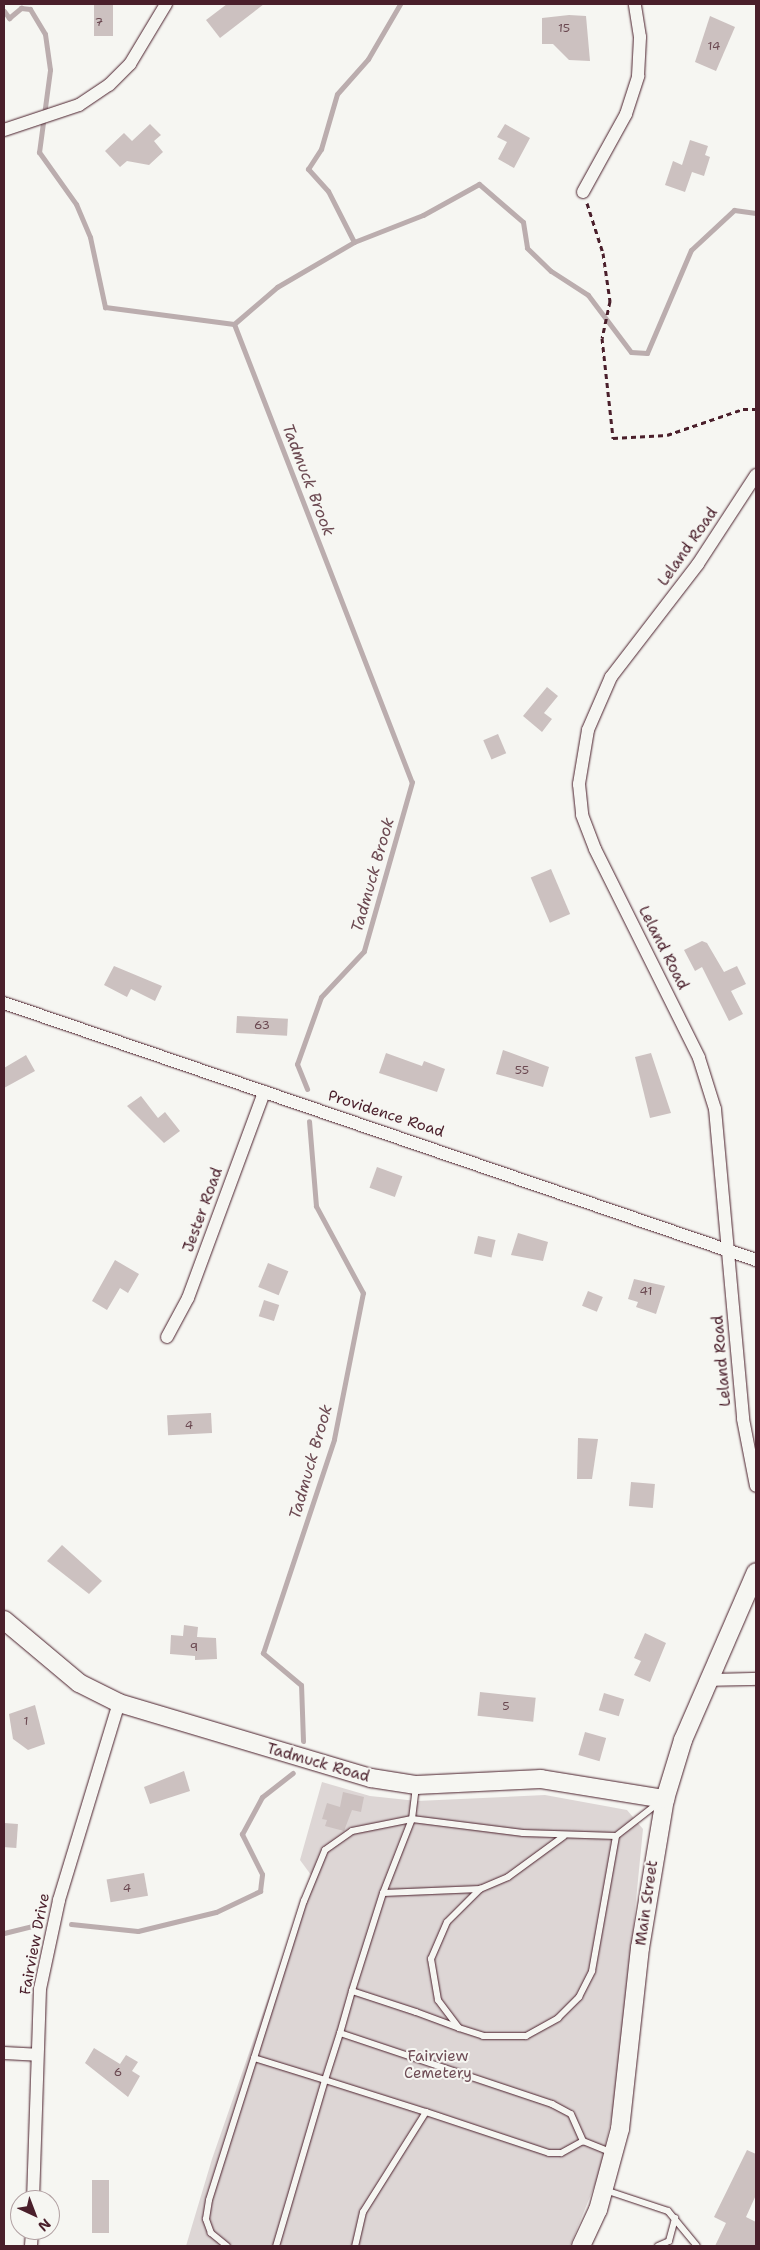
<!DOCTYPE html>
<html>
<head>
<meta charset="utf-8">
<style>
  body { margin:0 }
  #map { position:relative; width:760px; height:2250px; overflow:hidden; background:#f6f6f2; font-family:"Shantell Sans",sans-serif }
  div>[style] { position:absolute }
  .green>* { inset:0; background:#ddd6d5 }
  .stream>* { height:5px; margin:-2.5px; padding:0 2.5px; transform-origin:2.5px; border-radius:2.5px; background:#bbadae }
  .building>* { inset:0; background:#ccc1c0; transform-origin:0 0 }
  .path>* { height:3px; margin-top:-1.5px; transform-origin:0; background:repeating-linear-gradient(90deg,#4a1f2b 0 5px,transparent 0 9px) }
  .roads { filter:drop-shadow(0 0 1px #4a1f2b) drop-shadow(0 0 1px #4a1f2b) }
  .lane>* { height:6px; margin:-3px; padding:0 3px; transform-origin:3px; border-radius:3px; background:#f6f6f2 }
  .street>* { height:12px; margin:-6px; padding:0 6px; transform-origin:6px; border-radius:6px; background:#f6f6f2 }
  .secondary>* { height:18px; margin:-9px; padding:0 9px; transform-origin:9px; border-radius:9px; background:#f6f6f2 }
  span { translate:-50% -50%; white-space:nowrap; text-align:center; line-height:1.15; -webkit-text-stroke:4px #f6f6f2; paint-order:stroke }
  .number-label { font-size:12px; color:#6a4850 }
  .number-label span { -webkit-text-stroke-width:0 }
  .street-label { font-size:15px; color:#4a1f2b }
  .park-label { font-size:15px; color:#6f4d56 }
  .water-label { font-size:16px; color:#6c4a52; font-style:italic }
  .frame { position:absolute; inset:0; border:5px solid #4a1f2b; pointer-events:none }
  .north { position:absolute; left:10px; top:2190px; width:50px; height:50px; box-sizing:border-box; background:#f6f6f2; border:1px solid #b1a0a2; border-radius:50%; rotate:137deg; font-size:14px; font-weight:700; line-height:20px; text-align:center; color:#4a1f2b }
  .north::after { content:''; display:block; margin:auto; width:18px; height:22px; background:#4a1f2b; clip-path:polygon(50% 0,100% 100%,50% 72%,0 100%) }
</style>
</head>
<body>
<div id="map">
  <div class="green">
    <div style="clip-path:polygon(322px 1782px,370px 1796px,417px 1801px,545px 1795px,627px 1810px,643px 1829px,617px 2095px,598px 2177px,570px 2246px,186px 2246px,212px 2159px,311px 1875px,300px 1860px)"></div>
  </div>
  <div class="stream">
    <div style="left:4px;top:11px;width:9px;rotate:54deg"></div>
    <div style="left:9px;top:18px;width:16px;rotate:-40deg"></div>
    <div style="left:21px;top:8px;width:9px;rotate:6deg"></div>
    <div style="left:30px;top:9px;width:29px;rotate:59deg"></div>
    <div style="left:45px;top:34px;width:36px;rotate:82deg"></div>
    <div style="left:50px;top:70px;width:83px;rotate:97.6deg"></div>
    <div style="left:39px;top:152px;width:64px;rotate:54.6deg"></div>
    <div style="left:76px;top:204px;width:36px;rotate:67deg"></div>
    <div style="left:90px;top:237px;width:72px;rotate:77.9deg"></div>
    <div style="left:105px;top:307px;width:130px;rotate:7.5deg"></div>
    <div style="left:234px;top:324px;width:491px;rotate:68.8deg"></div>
    <div style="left:412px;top:782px;width:176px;rotate:105.9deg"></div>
    <div style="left:364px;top:951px;width:63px;rotate:133.1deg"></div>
    <div style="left:321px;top:997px;width:71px;rotate:109.7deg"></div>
    <div style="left:297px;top:1064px;width:27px;rotate:68deg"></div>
    <div style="left:354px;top:242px;width:74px;rotate:-21.4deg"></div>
    <div style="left:423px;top:215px;width:64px;rotate:-29deg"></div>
    <div style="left:479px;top:184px;width:58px;rotate:40.8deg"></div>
    <div style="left:523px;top:222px;width:26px;rotate:81deg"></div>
    <div style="left:527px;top:248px;width:33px;rotate:44deg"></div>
    <div style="left:551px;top:271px;width:44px;rotate:33deg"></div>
    <div style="left:588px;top:295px;width:71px;rotate:53deg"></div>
    <div style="left:631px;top:352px;width:16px;rotate:4deg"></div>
    <div style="left:647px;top:353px;width:112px;rotate:-66.9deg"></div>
    <div style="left:691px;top:250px;width:59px;rotate:-42.9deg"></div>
    <div style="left:734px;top:210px;width:22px;rotate:8deg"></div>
    <div style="left:234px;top:324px;width:57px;rotate:-40.7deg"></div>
    <div style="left:277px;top:287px;width:89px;rotate:-30.3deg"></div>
    <div style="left:354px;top:242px;width:57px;rotate:-117deg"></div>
    <div style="left:328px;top:191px;width:30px;rotate:-132deg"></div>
    <div style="left:308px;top:169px;width:24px;rotate:-57deg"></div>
    <div style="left:321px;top:149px;width:57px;rotate:-73.8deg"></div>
    <div style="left:337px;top:94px;width:47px;rotate:-48.5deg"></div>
    <div style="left:368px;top:59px;width:64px;rotate:-59.8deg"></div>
    <div style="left:303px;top:1741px;width:56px;rotate:-92deg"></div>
    <div style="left:301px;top:1685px;width:50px;rotate:-139.9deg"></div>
    <div style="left:263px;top:1653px;width:225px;rotate:-71.6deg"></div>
    <div style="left:334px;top:1439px;width:149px;rotate:-78.8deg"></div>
    <div style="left:363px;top:1293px;width:99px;rotate:-118.4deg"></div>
    <div style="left:316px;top:1206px;width:85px;rotate:-94.7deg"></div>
    <div style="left:71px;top:1924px;width:67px;rotate:6deg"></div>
    <div style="left:138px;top:1931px;width:80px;rotate:-13.7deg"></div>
    <div style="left:216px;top:1912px;width:49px;rotate:-25.5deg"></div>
    <div style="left:260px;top:1891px;width:17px;rotate:-83deg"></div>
    <div style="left:262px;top:1874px;width:45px;rotate:-116.6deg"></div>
    <div style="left:242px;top:1834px;width:42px;rotate:-61.6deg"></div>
    <div style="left:262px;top:1797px;width:39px;rotate:-38deg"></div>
    <div style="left:4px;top:1933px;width:38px;rotate:-14deg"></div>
  </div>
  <div class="building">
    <div style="left:94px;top:4px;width:19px;height:32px"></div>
    <div style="clip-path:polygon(227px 4px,264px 4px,220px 38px,206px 20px)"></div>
    <div style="clip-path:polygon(569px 15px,586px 16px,590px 61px,569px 60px,553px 44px,542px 44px,542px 18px)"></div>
    <div style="clip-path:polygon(710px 16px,735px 27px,716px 71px,695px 62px)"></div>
    <div style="clip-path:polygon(150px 124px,161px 135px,154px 141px,163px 152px,149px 165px,127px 161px,120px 167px,105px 151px,124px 133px,132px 141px)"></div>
    <div style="clip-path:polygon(505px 124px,530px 138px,514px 168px,498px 159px,507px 142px,497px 137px)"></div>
    <div style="clip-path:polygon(690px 140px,708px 146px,705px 155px,710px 157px,704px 176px,692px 172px,685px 192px,665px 185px,673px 161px,682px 165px)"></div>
    <div style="clip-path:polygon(547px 687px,558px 696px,544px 713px,552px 719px,542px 732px,523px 716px)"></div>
    <div style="left:498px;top:734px;width:21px;height:16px;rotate:67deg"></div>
    <div style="left:551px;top:869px;width:49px;height:22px;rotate:67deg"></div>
    <div style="clip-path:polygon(702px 941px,707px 943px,724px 972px,737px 966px,746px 984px,731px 991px,743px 1014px,729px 1021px,702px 967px,695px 971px,684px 950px)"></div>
    <div style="clip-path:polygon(114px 966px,162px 986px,155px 1001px,131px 989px,127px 997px,104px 985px)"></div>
    <div style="left:237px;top:1016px;width:51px;height:17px;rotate:3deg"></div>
    <div style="clip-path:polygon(503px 1050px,549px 1067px,543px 1087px,496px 1074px)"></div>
    <div style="clip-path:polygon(386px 1053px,422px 1066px,424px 1061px,445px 1069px,437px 1092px,379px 1073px)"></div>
    <div style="clip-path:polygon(651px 1053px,671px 1113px,650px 1118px,635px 1057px)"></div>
    <div style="clip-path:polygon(26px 1055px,35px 1071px,4px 1088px,4px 1068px)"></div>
    <div style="clip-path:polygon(141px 1096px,158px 1118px,165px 1112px,180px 1131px,164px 1143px,127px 1106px)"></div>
    <div style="left:377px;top:1167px;width:27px;height:22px;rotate:20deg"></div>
    <div style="clip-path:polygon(518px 1233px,548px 1242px,543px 1261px,511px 1255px)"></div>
    <div style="left:478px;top:1236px;width:18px;height:18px;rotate:13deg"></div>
    <div style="clip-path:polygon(115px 1260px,139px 1274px,128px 1293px,120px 1288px,107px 1310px,92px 1301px)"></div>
    <div style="left:268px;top:1263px;width:22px;height:26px;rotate:22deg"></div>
    <div style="clip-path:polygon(634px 1279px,665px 1286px,656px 1314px,636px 1307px,638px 1302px,628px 1299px)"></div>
    <div style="left:588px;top:1291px;width:16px;height:16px;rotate:22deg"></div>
    <div style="left:264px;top:1300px;width:16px;height:17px;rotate:18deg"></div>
    <div style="left:211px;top:1413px;width:20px;height:44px;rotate:87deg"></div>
    <div style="clip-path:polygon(578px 1438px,598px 1439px,592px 1479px,577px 1479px)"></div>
    <div style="left:631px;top:1482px;width:24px;height:24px;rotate:5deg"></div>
    <div style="clip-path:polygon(62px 1545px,102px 1581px,89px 1594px,47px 1561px)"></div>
    <div style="clip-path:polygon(184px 1625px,198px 1627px,197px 1637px,216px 1638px,217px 1659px,195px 1660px,195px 1656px,170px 1654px,171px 1635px,183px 1636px)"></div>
    <div style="clip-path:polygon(645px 1633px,666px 1643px,650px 1682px,634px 1675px,641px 1661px,634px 1658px)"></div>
    <div style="left:480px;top:1692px;width:56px;height:24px;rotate:6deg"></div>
    <div style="left:604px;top:1693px;width:21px;height:18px;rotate:17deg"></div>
    <div style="clip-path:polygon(35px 1705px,45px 1744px,28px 1750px,13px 1739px,9px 1714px)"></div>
    <div style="left:585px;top:1732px;width:22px;height:24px;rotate:16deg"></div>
    <div style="clip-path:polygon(184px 1771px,190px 1791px,150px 1804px,144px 1787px)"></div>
    <div style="clip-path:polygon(343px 1792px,364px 1797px,361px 1812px,352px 1810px,344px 1831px,325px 1826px,327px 1820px,322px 1819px,327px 1803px,340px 1807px)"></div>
    <div style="left:4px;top:1823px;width:14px;height:24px;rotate:4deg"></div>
    <div style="left:144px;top:1873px;width:23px;height:38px;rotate:80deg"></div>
    <div style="clip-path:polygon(94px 2048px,120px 2064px,126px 2055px,138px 2062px,132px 2071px,140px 2076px,128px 2097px,85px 2063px)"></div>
    <div style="clip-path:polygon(747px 2150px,756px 2154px,756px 2195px,746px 2217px,756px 2222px,756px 2246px,715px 2246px,726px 2223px,714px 2217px)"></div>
    <div style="left:92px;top:2180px;width:17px;height:53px"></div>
  </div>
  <div class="path">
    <div style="left:587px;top:203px;width:52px;rotate:72.3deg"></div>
    <div style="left:603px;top:253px;width:49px;rotate:81.7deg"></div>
    <div style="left:610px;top:301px;width:38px;rotate:102deg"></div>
    <div style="left:602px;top:338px;width:101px;rotate:83.7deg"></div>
    <div style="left:613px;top:438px;width:54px;rotate:-3.2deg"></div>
    <div style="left:667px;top:435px;width:80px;rotate:-18.9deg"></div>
    <div style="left:743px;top:409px;width:13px"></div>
  </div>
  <div class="roads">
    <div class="lane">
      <div style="left:480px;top:1889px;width:30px;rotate:-23deg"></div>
      <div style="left:508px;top:1877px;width:69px;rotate:-36.2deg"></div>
      <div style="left:383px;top:1893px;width:79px;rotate:-68.6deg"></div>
      <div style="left:412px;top:1819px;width:33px;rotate:-83deg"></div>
      <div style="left:352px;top:1991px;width:44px;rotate:105.9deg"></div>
      <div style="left:340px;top:2033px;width:224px;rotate:18.5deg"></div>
      <div style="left:552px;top:2104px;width:21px;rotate:28deg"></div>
      <div style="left:571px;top:2114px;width:30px;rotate:66deg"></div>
      <div style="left:583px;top:2141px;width:25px;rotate:151deg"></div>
      <div style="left:561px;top:2153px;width:12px;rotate:180deg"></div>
      <div style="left:549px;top:2153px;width:130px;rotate:-161.6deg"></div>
      <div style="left:426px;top:2112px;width:118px;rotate:122.2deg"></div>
      <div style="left:363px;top:2212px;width:35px;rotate:103deg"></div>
      <div style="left:459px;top:2028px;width:35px;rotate:-127deg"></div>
      <div style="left:438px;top:2000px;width:42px;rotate:-99.7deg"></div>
      <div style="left:431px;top:1959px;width:40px;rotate:-66.6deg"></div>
      <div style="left:447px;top:1922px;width:47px;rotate:-45deg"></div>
      <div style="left:480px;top:1889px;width:97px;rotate:177.6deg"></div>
      <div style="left:383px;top:1893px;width:103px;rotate:107.6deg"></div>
      <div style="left:352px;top:1991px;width:67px;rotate:18.2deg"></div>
      <div style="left:416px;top:2012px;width:46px;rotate:20.4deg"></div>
      <div style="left:459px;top:2028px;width:25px;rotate:18deg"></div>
      <div style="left:483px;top:2036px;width:43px"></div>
      <div style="left:526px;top:2036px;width:37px;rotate:-29deg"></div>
      <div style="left:558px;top:2018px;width:30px;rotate:-45deg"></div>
      <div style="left:579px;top:1997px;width:29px;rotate:-63deg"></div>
      <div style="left:592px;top:1971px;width:137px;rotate:-79.9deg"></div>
      <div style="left:340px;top:2033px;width:49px;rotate:107.7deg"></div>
      <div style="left:325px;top:2080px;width:106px;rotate:17.6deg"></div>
      <div style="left:254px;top:2058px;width:74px;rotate:17.2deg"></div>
      <div style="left:325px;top:2080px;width:173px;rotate:106.4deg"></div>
      <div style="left:583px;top:2141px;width:31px;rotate:22deg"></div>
      <div style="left:605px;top:2190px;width:66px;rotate:18.4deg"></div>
      <div style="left:668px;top:2211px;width:45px;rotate:50.4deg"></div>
      <div style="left:227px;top:2246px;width:21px;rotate:-141deg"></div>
      <div style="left:211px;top:2233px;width:15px;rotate:-110deg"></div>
      <div style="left:206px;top:2219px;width:19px;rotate:-81deg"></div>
      <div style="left:209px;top:2200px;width:314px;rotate:-72.4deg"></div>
      <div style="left:304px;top:1901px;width:55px;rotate:-67.6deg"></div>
      <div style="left:325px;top:1850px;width:33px;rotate:-35deg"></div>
      <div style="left:352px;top:1831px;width:61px;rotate:-11.3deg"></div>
      <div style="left:412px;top:1819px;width:112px;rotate:7.2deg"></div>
      <div style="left:523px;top:1833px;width:93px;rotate:1.8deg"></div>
      <div style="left:616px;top:1836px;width:57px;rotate:-37.9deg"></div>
      <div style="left:658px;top:2246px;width:12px;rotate:-24deg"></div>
      <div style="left:669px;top:2241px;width:24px;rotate:-75deg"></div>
    </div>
    <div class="street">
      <div style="left:4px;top:130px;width:79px;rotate:-18.4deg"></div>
      <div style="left:79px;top:105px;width:36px;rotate:-34deg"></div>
      <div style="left:109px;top:85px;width:30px;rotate:-45deg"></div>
      <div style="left:130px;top:64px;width:70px;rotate:-59deg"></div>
      <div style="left:583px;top:192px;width:89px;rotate:-61.1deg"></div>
      <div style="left:626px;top:114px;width:40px;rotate:-72deg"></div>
      <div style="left:638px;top:76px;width:39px;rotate:-87deg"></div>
      <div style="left:640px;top:37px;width:33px;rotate:-99deg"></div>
      <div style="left:756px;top:475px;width:106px;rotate:123.1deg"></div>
      <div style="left:698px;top:564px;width:143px;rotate:127.6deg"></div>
      <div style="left:611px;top:677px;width:58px;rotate:113.5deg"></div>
      <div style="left:588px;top:730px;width:55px;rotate:99.5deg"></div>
      <div style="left:579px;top:784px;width:31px;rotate:84deg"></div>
      <div style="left:582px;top:815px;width:36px;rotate:69deg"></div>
      <div style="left:595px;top:849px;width:233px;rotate:63.5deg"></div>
      <div style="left:699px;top:1058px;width:53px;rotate:72.6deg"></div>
      <div style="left:715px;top:1109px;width:311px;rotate:84.8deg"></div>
      <div style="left:743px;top:1419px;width:68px;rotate:79deg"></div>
      <div style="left:4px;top:1003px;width:795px;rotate:18.87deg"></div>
      <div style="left:167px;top:1337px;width:44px;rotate:-61.7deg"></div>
      <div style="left:188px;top:1298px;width:220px;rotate:-69.7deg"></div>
      <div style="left:708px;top:1680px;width:48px;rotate:-1.2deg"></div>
      <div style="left:4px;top:2053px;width:33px;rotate:3deg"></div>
      <div style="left:33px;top:2200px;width:211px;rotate:-88.1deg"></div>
      <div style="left:40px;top:1989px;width:91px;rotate:-77.9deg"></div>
      <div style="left:59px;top:1900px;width:206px;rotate:-73.1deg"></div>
      <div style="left:31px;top:2246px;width:16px;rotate:-86deg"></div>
    </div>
    <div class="secondary">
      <div style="left:4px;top:1620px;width:98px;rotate:40deg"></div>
      <div style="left:79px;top:1683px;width:45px;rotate:26.6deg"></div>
      <div style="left:119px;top:1703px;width:263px;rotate:16.6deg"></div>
      <div style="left:371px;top:1778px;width:46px;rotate:8.8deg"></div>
      <div style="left:416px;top:1785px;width:125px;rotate:-2.7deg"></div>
      <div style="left:541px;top:1779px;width:126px;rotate:9.2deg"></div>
      <div style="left:581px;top:2246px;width:40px;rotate:-65deg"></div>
      <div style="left:598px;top:2210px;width:84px;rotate:-74.8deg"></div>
      <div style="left:620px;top:2129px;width:182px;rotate:-83.7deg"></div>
      <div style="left:640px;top:1948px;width:151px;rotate:-80.5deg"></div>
      <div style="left:665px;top:1799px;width:62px;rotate:-73deg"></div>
      <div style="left:683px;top:1740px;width:183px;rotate:-66.5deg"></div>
    </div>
  </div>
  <div class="number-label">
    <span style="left:99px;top:23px">7</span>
    <span style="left:564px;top:29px">15</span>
    <span style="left:714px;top:47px">14</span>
    <span style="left:262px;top:1026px">63</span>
    <span style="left:522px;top:1071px">55</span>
    <span style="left:646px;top:1292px">41</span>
    <span style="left:189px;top:1426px">4</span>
    <span style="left:194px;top:1648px">9</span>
    <span style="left:506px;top:1707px">5</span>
    <span style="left:26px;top:1722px">1</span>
    <span style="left:127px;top:1889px">4</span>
    <span style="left:118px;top:2073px">6</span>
  </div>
  <div class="street-label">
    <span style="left:688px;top:547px;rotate:-55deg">Leland Road</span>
    <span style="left:663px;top:948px;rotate:63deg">Leland Road</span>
    <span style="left:386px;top:1114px;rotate:18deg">Providence Road</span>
    <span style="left:203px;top:1210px;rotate:-70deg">Jester Road</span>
    <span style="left:722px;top:1361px;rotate:-95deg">Leland Road</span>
    <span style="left:318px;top:1763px;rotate:16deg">Tadmuck Road</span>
    <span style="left:647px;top:1903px;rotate:-82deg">Main Street</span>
    <span style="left:35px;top:1944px;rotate:-79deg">Fairview Drive</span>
  </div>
  <div class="park-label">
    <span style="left:438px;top:2065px">Fairview<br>Cemetery</span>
  </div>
  <div class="water-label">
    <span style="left:308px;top:480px;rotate:69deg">Tadmuck Brook</span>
    <span style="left:373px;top:875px;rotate:-74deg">Tadmuck Brook</span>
    <span style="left:311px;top:1462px;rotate:-74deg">Tadmuck Brook</span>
  </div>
  <div class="frame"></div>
  <div class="north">N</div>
</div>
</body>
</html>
